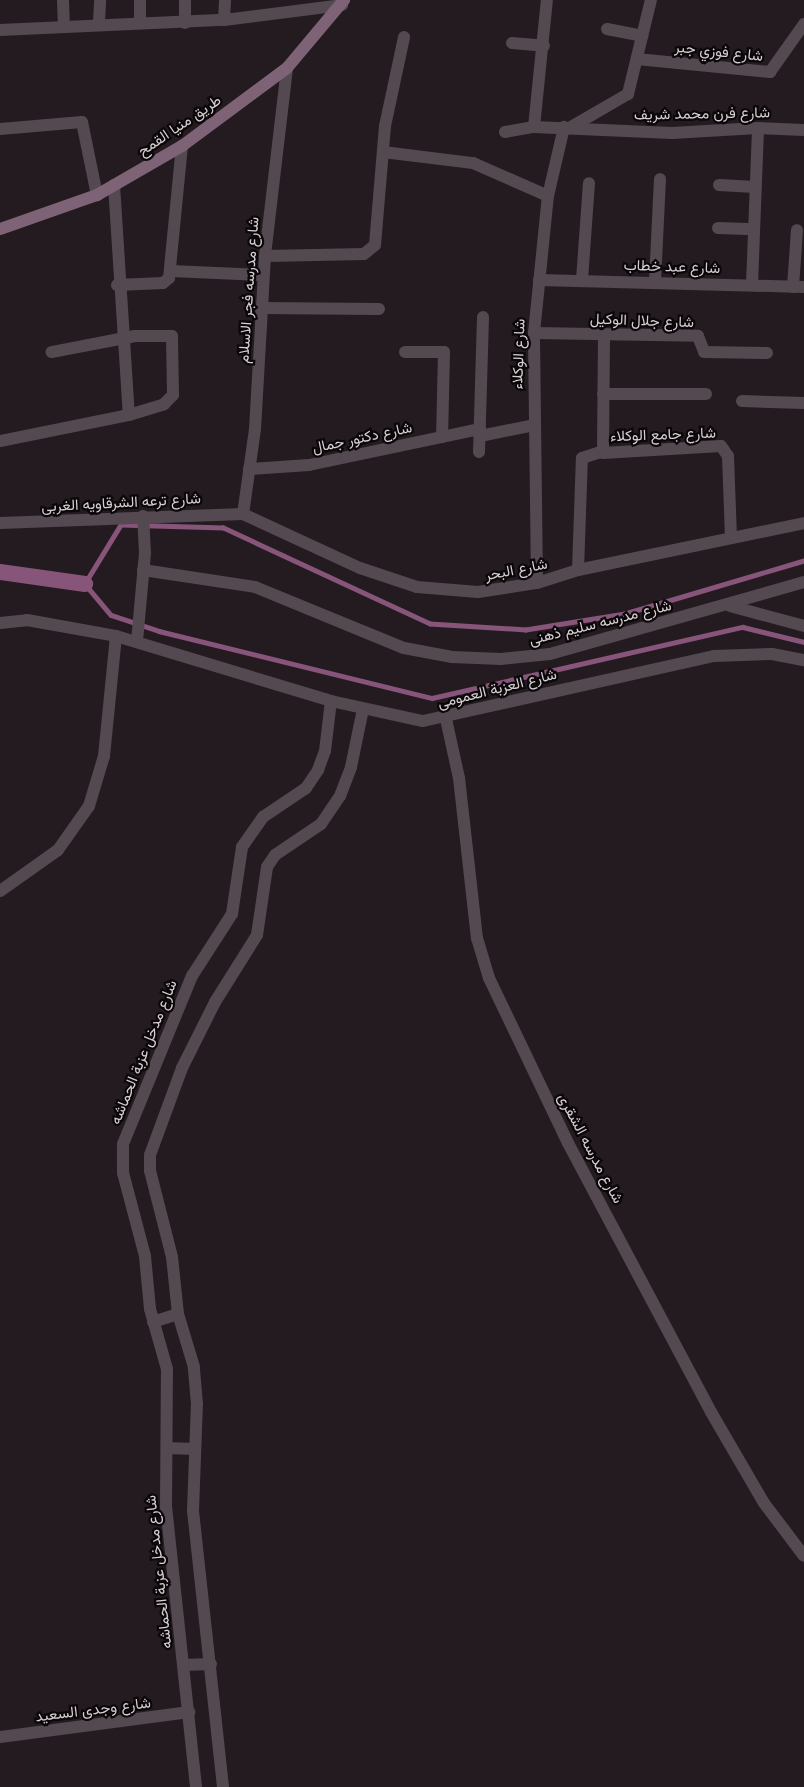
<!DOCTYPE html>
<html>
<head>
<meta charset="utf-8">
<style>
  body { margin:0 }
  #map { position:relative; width:804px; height:1787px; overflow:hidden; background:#241b21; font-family:Arial,Vazirmatn,sans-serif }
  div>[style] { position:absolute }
  .stream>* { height:4.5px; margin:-2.25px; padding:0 2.25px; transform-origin:2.25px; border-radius:2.25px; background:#88557a }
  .canal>* { height:16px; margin:-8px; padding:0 8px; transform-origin:8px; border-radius:8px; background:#88557a }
  .minor>* { height:12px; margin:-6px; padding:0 6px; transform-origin:6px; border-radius:6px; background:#544951 }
  .tertiary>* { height:12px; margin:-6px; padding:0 6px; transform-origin:6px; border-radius:6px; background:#544951 }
  .secondary>* { height:12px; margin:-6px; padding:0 6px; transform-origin:6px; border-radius:6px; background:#7e6376 }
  span { translate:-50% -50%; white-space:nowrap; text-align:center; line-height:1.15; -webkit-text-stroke:4.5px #0b0709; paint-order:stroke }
  .street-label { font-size:15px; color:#d5cfd3 }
</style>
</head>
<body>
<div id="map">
  <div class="stream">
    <div style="left:804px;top:561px;width:187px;rotate:163.5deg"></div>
    <div style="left:625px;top:614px;width:100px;rotate:170.8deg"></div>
    <div style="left:526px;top:630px;width:96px;rotate:-176.4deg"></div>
    <div style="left:430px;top:624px;width:228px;rotate:-155.1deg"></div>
    <div style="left:223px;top:528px;width:102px;rotate:-178.3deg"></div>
    <div style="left:121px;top:525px;width:69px;rotate:121.4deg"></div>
    <div style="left:85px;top:584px;width:40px;rotate:50deg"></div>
    <div style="left:111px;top:615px;width:51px;rotate:18.4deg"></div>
    <div style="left:159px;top:631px;width:281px;rotate:13.8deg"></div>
    <div style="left:432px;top:698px;width:319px;rotate:-12.9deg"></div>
    <div style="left:743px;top:627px;width:63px;rotate:13.8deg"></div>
  </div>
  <div class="canal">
    <div style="left:0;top:572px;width:86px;rotate:8deg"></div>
  </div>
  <div class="minor">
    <div style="left:63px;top:0;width:25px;rotate:88deg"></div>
    <div style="left:224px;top:20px;width:20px;rotate:-87deg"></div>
    <div style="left:99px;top:22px;width:22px;rotate:-87deg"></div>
    <div style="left:140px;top:23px;width:23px;rotate:-90deg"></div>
    <div style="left:185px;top:23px;width:23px;rotate:-90deg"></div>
    <div style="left:607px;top:29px;width:36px;rotate:11deg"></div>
    <div style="left:0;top:30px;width:224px;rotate:-2.6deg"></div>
    <div style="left:224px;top:20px;width:119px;rotate:-7.2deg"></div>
    <div style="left:512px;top:43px;width:32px;rotate:5deg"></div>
    <div style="left:637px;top:59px;width:134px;rotate:5.6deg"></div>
    <div style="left:770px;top:72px;width:59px;rotate:-54.7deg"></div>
    <div style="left:287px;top:68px;width:189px;rotate:96.7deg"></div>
    <div style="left:265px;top:256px;width:173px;rotate:93.3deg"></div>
    <div style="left:255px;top:429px;width:86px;rotate:98deg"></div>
    <div style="left:243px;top:514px;width:129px;rotate:24.8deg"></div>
    <div style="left:360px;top:568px;width:60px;rotate:18.4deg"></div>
    <div style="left:417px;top:587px;width:61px;rotate:4.7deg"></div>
    <div style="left:478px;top:592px;width:60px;rotate:-8.7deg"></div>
    <div style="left:537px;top:583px;width:43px;rotate:-17.6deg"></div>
    <div style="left:578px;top:570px;width:231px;rotate:-11.7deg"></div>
    <div style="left:534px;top:127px;width:128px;rotate:-84.2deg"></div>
    <div style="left:571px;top:127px;width:66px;rotate:-30.1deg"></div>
    <div style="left:628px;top:94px;width:97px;rotate:-76.3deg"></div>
    <div style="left:0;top:129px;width:82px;rotate:-4.9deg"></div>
    <div style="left:82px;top:122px;width:75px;rotate:78.4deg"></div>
    <div style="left:505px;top:132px;width:29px;rotate:-10deg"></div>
    <div style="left:534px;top:127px;width:138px;rotate:2.5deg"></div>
    <div style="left:672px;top:133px;width:86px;rotate:-3.3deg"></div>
    <div style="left:758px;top:128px;width:46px;rotate:2.5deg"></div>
    <div style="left:383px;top:152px;width:91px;rotate:7deg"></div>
    <div style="left:473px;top:163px;width:82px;rotate:23.7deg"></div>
    <div style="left:114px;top:185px;width:230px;rotate:86.3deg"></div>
    <div style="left:719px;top:185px;width:36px;rotate:3deg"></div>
    <div style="left:718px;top:228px;width:36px;rotate:2deg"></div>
    <div style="left:265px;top:256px;width:99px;rotate:-1.2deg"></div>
    <div style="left:364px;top:254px;width:14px;rotate:-39deg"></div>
    <div style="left:375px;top:245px;width:119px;rotate:-85.2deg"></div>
    <div style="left:385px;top:126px;width:91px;rotate:-77.9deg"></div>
    <div style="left:171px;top:271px;width:92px;rotate:2.5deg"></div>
    <div style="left:539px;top:280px;width:265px;rotate:1.5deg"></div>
    <div style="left:582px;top:280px;width:97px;rotate:-85.9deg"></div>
    <div style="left:655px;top:281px;width:102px;rotate:-87.2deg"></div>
    <div style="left:117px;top:285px;width:46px;rotate:-2.5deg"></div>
    <div style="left:163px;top:283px;width:8px;rotate:-40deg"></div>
    <div style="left:169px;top:278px;width:133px;rotate:-84.4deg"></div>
    <div style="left:752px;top:285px;width:157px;rotate:-87.8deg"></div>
    <div style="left:793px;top:287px;width:57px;rotate:-86deg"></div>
    <div style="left:260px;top:308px;width:119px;rotate:0.5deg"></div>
    <div style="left:534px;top:333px;width:164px;rotate:1deg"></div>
    <div style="left:698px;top:336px;width:17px;rotate:69deg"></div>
    <div style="left:704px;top:352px;width:63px;rotate:0.9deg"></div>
    <div style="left:405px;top:352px;width:39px"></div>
    <div style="left:444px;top:352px;width:85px;rotate:91.3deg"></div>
    <div style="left:603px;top:394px;width:103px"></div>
    <div style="left:742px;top:401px;width:62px;rotate:1.8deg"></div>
    <div style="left:480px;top:436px;width:55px;rotate:-11.5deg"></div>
    <div style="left:0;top:441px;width:132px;rotate:-11.4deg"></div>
    <div style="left:129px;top:415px;width:37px;rotate:-17deg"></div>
    <div style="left:164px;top:404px;width:13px;rotate:-45deg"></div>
    <div style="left:173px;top:395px;width:59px;rotate:-91deg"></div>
    <div style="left:172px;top:336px;width:37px;rotate:180deg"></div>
    <div style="left:135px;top:336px;width:85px;rotate:169.1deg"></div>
    <div style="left:479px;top:452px;width:135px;rotate:-88.3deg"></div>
    <div style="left:603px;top:453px;width:118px;rotate:-3.4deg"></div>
    <div style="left:721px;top:446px;width:12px;rotate:55deg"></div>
    <div style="left:728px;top:456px;width:82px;rotate:87.9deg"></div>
    <div style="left:249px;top:469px;width:60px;rotate:-3.8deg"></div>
    <div style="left:309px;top:465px;width:175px;rotate:-11.9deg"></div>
    <div style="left:143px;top:570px;width:113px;rotate:8.6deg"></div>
    <div style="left:255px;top:587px;width:161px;rotate:22.3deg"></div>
    <div style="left:404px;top:648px;width:49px;rotate:10.6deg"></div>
    <div style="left:452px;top:657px;width:49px;rotate:2.3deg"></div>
    <div style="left:501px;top:659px;width:49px;rotate:-5.8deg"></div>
    <div style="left:550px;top:654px;width:264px;rotate:-15.8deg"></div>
    <div style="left:578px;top:570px;width:112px;rotate:-88deg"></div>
    <div style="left:582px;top:458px;width:22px;rotate:-18deg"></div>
    <div style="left:603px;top:451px;width:116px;rotate:-89.5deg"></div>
    <div style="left:537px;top:583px;width:250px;rotate:-90.7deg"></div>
    <div style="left:534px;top:333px;width:138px;rotate:-84.2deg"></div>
    <div style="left:548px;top:196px;width:71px;rotate:-76.9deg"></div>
    <div style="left:730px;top:606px;width:77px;rotate:15.1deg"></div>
    <div style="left:116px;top:636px;width:225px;rotate:16.8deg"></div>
    <div style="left:331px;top:701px;width:94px;rotate:12.3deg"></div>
    <div style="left:423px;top:721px;width:298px;rotate:-12.6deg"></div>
    <div style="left:714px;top:656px;width:58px;rotate:-2deg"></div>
    <div style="left:772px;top:654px;width:33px;rotate:11deg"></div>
    <div style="left:137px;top:641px;width:88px;rotate:-84.8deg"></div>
    <div style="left:145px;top:553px;width:37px;rotate:-93deg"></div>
    <div style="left:446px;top:719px;width:60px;rotate:77.6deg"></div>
    <div style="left:459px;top:778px;width:161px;rotate:83.6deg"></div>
    <div style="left:477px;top:938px;width:42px;rotate:73.3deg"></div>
    <div style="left:489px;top:978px;width:183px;rotate:64.4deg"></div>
    <div style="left:568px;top:1143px;width:305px;rotate:62deg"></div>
    <div style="left:711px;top:1412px;width:105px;rotate:59.8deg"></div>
    <div style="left:764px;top:1503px;width:66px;rotate:53deg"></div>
    <div style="left:153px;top:1322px;width:26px;rotate:-18deg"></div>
    <div style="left:167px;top:1448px;width:28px;rotate:2deg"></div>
    <div style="left:184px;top:1665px;width:27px;rotate:-2deg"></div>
    <div style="left:0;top:1737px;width:191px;rotate:-7.5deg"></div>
    <div style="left:196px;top:1787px;width:282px;rotate:-96.1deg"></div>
    <div style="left:166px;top:1507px;width:138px;rotate:-89.6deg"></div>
    <div style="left:167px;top:1369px;width:62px;rotate:-105.8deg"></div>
    <div style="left:150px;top:1309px;width:53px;rotate:-95.4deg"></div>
    <div style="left:145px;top:1256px;width:86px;rotate:-104.8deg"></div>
    <div style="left:123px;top:1173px;width:29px;rotate:-90deg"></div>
    <div style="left:123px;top:1144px;width:182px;rotate:-67.7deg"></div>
    <div style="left:192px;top:976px;width:74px;rotate:-57.2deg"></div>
    <div style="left:232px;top:914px;width:68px;rotate:-81.5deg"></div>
    <div style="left:242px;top:847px;width:37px;rotate:-55deg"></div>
    <div style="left:263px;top:817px;width:52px;rotate:-34deg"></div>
    <div style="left:306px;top:788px;width:22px;rotate:-56deg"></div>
    <div style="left:318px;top:770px;width:20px;rotate:-70deg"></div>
    <div style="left:325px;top:751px;width:50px;rotate:-83.2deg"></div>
    <div style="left:223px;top:1787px;width:278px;rotate:-96.2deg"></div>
    <div style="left:193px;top:1511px;width:107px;rotate:-87.9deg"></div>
    <div style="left:197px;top:1404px;width:37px;rotate:-95deg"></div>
    <div style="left:194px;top:1367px;width:55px;rotate:-106.8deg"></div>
    <div style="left:178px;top:1314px;width:57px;rotate:-96deg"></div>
    <div style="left:172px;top:1257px;width:89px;rotate:-104.3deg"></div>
    <div style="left:150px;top:1171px;width:16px;rotate:-90deg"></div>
    <div style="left:150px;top:1155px;width:93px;rotate:-69.8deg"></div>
    <div style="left:182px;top:1068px;width:74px;rotate:-63.4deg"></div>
    <div style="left:215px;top:1002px;width:79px;rotate:-57.9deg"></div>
    <div style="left:257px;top:935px;width:69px;rotate:-81.6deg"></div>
    <div style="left:267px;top:867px;width:14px;rotate:-56deg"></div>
    <div style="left:275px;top:855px;width:55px;rotate:-34deg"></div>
    <div style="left:321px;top:824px;width:34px;rotate:-56deg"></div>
    <div style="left:340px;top:796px;width:31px;rotate:-69deg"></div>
    <div style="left:351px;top:767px;width:59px;rotate:-78.3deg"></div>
  </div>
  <div class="tertiary">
    <div style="left:0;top:523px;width:243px;rotate:-2.1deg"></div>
    <div style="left:0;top:623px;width:27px;rotate:-6deg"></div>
    <div style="left:27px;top:620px;width:90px;rotate:10.2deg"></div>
    <div style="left:116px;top:636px;width:121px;rotate:95.7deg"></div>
    <div style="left:104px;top:756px;width:52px;rotate:106.7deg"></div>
    <div style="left:89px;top:806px;width:54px;rotate:125.2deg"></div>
    <div style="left:58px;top:850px;width:71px;rotate:144.7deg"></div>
  </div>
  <div class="secondary">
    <div style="left:0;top:229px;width:103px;rotate:-19.3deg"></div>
    <div style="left:97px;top:195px;width:98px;rotate:-30deg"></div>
    <div style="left:182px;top:146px;width:131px;rotate:-36.6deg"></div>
    <div style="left:287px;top:68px;width:89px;rotate:-50deg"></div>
  </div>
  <div class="street-label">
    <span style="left:719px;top:51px;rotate:6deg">شارع فوزي جبر</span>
    <span style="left:702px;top:113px;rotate:-1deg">شارع فرن محمد شريف</span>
    <span style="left:179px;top:125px;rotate:-34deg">طريق منيا القمح</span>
    <span style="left:672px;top:266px;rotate:2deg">شارع عبد خطاب</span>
    <span style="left:248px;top:290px;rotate:-86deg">شارع مدرسه فجر الاسلام</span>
    <span style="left:642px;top:320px;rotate:2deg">شارع جلال الوكيل</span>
    <span style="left:518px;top:354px;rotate:-88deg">شارع الوكلاء</span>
    <span style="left:663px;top:434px;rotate:-2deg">شارع جامع الوكلاء</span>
    <span style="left:362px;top:437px;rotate:-12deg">شارع دكتور جمال</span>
    <span style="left:121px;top:502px;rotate:-3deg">شارع ترعه الشرقاويه الغربى</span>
    <span style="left:516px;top:569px;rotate:-11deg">شارع البحر</span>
    <span style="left:600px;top:622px;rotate:-14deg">شارع مدرسه سليم ذهنى</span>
    <span style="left:497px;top:688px;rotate:-14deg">شارع العزبة العمومى</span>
    <span style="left:143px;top:1052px;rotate:-68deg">شارع مدخل عزبة الحماشه</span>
    <span style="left:591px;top:1148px;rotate:62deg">شارع مدرسه الشقرى</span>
    <span style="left:158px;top:1572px;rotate:-96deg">شارع مدخل عزبة الحماشه</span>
    <span style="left:93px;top:1709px;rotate:-7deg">شارع وجدى السعيد</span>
  </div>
</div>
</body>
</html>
